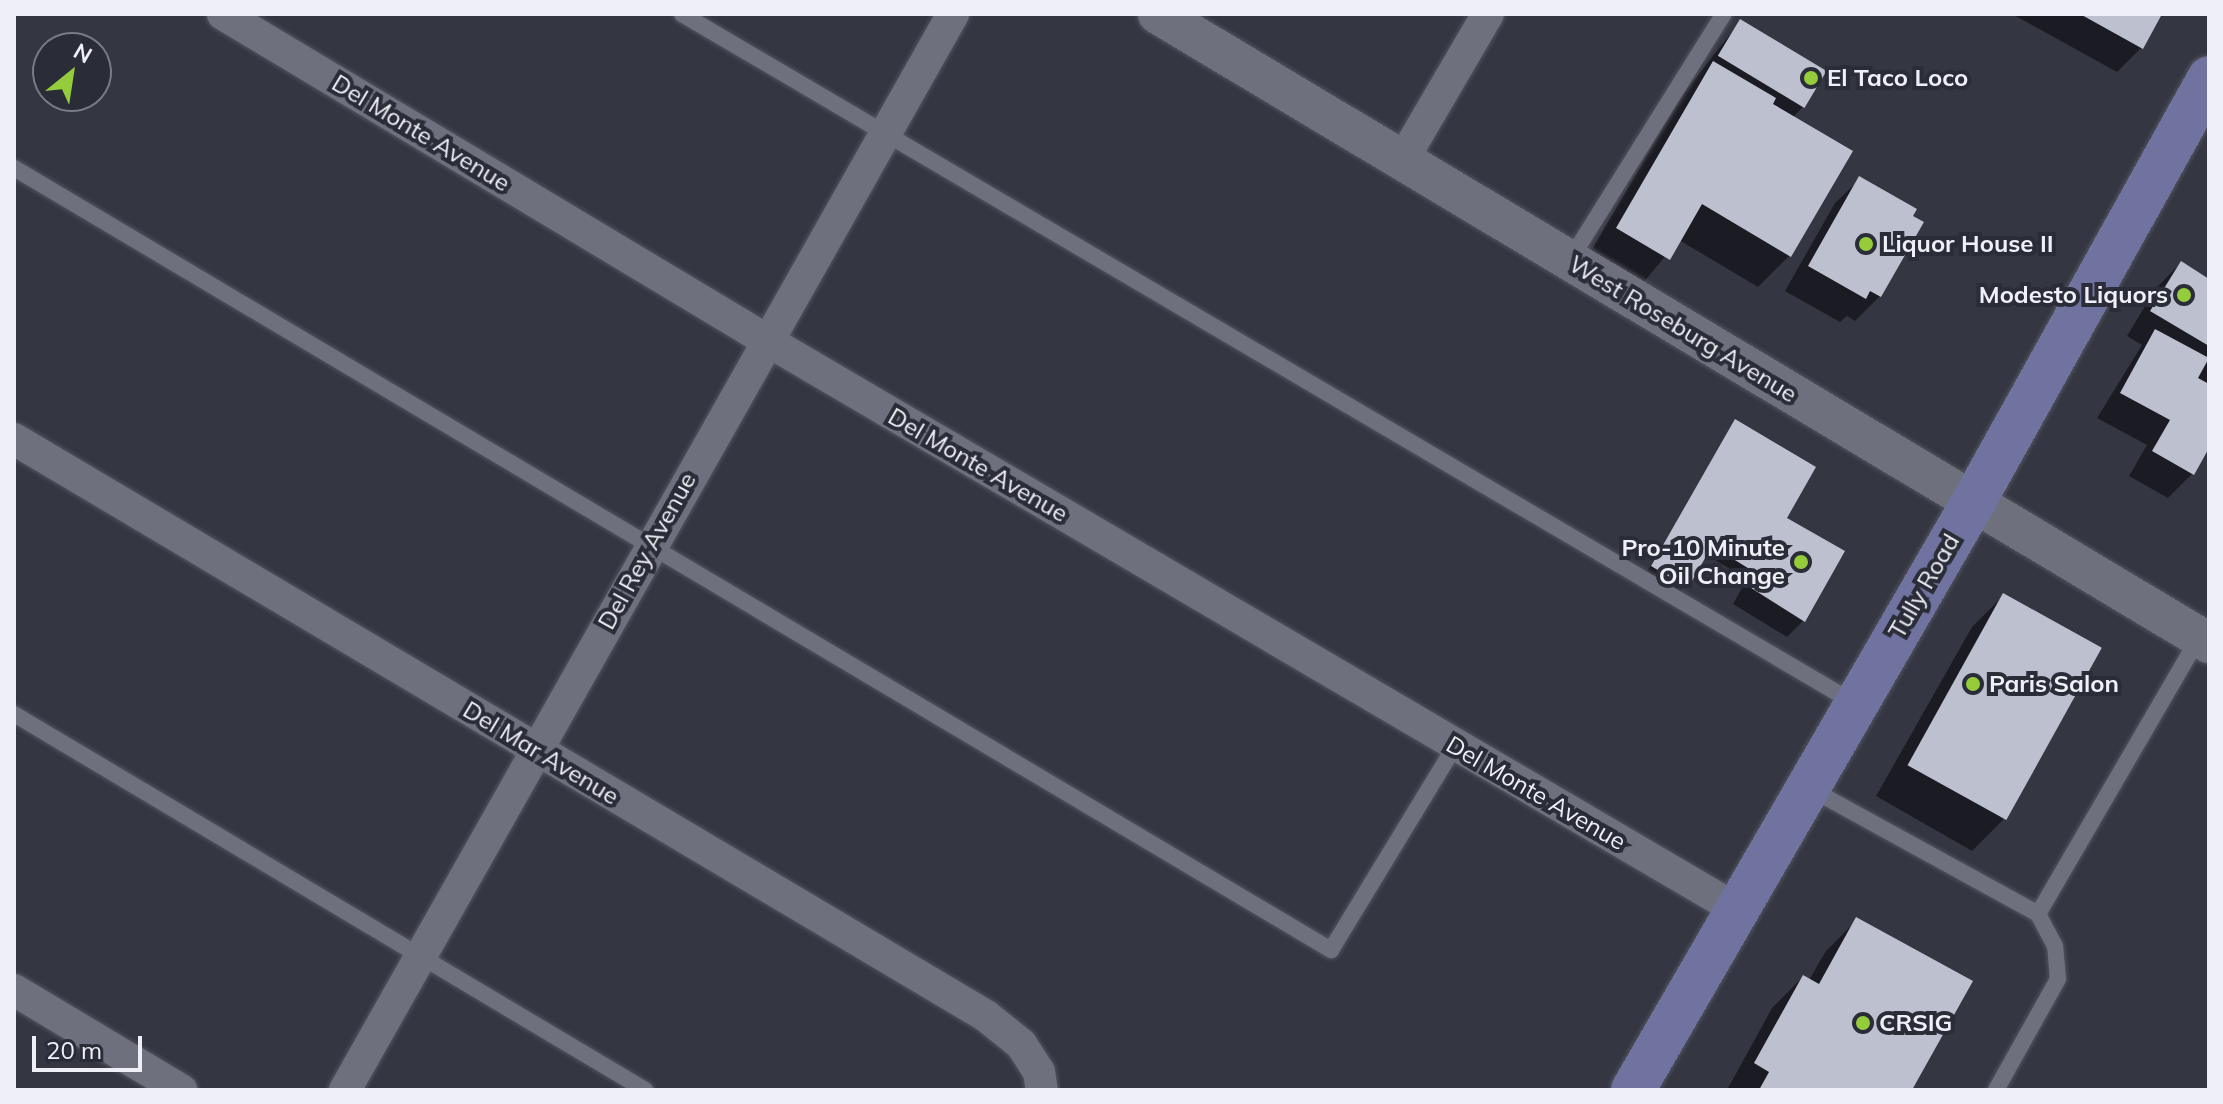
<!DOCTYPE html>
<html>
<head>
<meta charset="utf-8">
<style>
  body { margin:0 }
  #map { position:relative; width:2223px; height:1104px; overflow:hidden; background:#343642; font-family:Mulish,sans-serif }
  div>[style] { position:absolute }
  .shadow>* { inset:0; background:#0007 }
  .building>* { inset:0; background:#bdc0cf; transform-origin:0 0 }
  .roads { filter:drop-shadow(0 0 2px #53545e) drop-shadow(0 0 2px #53545e) }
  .service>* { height:16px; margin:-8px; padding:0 8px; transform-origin:8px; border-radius:8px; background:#6e707e }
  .minor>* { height:32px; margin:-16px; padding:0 16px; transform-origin:16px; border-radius:16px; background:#6e707e }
  .tertiary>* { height:40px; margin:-20px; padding:0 20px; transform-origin:20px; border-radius:20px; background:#6e707e }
  .secondary>* { height:44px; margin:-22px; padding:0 22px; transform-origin:22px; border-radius:22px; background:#70739f }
  .dots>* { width:22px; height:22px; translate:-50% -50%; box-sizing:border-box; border:4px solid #2a2c37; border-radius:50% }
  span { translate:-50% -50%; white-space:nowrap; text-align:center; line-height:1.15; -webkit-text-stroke:8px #2a2c37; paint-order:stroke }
  .poi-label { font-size:24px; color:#eeeff7; font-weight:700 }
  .left { translate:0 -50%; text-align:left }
  .right { translate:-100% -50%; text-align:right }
  .street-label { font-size:24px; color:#eeeff7 }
  .frame { position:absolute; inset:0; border:16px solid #eeeff7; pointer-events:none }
  .north { position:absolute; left:32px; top:32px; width:80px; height:80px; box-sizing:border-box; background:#2a2c37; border:2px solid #787a84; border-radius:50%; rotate:30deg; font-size:22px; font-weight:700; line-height:32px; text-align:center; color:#eeeff7 }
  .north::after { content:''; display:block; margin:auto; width:28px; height:36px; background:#94cc3c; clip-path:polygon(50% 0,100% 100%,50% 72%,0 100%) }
  .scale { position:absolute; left:32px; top:1036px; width:110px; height:36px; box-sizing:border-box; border:4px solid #eeeff7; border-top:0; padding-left:10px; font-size:24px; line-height:28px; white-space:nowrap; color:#eeeff7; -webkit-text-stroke:6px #2a2c37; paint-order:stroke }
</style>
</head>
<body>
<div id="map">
  <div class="shadow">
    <div style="clip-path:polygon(2012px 14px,2160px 14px,2141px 48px,2117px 72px)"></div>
    <div style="clip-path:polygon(1740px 22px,1803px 107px,1792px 118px,1790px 255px,1758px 287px,1679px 240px,1637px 290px,1586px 260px,1682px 95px)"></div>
    <div style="clip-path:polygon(1860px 179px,1880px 296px,1855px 321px,1847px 316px,1840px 322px,1785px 291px,1835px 203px)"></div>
    <div style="clip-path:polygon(2181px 263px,2209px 281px,2209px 444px,2193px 473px,2168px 498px,2129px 476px,2147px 445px,2097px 418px,2142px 345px,2127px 336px,2156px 288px)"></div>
    <div style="clip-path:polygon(1735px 422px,1784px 519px,1804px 620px,1787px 637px,1733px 604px,1747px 579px,1705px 554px,1678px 594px,1645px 575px)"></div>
    <div style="clip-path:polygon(2004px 595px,2003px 820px,1972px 851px,1876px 796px,1972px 627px)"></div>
    <div style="clip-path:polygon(1857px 920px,1910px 1090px,1727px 1090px,1772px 1008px,1803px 977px,1809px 980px,1826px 951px)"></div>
  </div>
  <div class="building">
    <div style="clip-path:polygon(2080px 14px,2162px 14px,2143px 49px)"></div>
    <div style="left:1740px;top:19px;width:101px;height:43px;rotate:31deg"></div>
    <div style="clip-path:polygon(1713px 61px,1776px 98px,1773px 104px,1853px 151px,1791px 257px,1702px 204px,1670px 260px,1616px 228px)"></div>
    <div style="clip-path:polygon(1859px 176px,1917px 209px,1913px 216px,1924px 222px,1881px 297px,1870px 291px,1866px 299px,1808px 266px)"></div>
    <div style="clip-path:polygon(2181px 261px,2209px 279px,2209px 346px,2150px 311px)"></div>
    <div style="clip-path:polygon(2155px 329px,2209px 358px,2198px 378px,2209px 384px,2209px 448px,2194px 475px,2152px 451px,2170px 420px,2120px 393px)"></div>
    <div style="clip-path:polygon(1735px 419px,1816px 467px,1787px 518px,1845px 551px,1805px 622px,1748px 586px,1756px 573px,1712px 546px,1688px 588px,1651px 566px)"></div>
    <div style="left:2003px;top:593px;width:113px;height:197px;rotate:29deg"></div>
    <div style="clip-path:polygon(1856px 917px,1973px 981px,1912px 1090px,1759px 1090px,1769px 1072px,1754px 1063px,1803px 975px,1819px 984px)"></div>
  </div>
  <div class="roads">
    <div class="service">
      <div style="left:682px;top:14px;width:1358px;rotate:30.44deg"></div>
      <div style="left:14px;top:168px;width:1532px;rotate:30.7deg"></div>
      <div style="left:1331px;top:950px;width:239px;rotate:-58.7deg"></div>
      <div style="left:1570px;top:260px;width:290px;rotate:-58deg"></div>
      <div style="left:14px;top:714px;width:735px;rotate:30.79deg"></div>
      <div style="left:1811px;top:789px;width:259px;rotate:28.8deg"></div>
      <div style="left:1996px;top:1090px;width:127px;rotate:-60.8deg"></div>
      <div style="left:2058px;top:979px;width:33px;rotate:-95deg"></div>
      <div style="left:2055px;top:946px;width:36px;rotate:-118deg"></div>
      <div style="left:2038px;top:914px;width:320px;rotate:-59.8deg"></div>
    </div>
    <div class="minor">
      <div style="left:223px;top:14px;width:636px;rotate:30.96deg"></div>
      <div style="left:768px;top:341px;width:1122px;rotate:30.4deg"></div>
      <div style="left:1402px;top:161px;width:170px;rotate:-59.7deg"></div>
      <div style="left:14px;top:439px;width:1130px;rotate:30.69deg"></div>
      <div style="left:986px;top:1016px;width:45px;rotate:38.7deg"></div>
      <div style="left:1021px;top:1044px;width:33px;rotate:57deg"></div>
      <div style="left:1039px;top:1072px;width:18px;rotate:81deg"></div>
      <div style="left:14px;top:990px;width:195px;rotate:30.9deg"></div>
      <div style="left:345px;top:1090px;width:1236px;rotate:-60.53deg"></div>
    </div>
    <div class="tertiary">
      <div style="left:1158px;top:14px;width:1225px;rotate:30.9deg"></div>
    </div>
    <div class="secondary">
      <div style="left:1633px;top:1090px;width:681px;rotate:-59.93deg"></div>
      <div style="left:1974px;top:501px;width:484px;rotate:-60.9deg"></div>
    </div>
  </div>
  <div class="dots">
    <div style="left:1811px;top:78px;background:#94cc3c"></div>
    <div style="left:1866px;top:244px;background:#94cc3c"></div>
    <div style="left:2184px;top:295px;background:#94cc3c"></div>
    <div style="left:1801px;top:562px;background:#94cc3c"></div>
    <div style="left:1973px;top:684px;background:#94cc3c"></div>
    <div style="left:1863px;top:1023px;background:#94cc3c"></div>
  </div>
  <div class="poi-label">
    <span class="left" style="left:1827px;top:78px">El Taco Loco</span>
    <span class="left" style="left:1882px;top:244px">Liquor House II</span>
    <span class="right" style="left:2168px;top:295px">Modesto Liquors</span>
    <span class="right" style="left:1785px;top:562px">Pro-10 Minute<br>Oil Change</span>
    <span class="left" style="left:1989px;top:684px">Paris Salon</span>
    <span class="left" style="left:1879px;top:1023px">CRSIG</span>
  </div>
  <div class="street-label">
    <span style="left:421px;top:133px;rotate:31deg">Del Monte Avenue</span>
    <span style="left:1683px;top:329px;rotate:31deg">West Roseburg Avenue</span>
    <span style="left:978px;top:465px;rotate:30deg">Del Monte Avenue</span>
    <span style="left:647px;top:551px;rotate:-61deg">Del Rey Avenue</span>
    <span style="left:1924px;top:586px;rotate:-60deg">Tully Road</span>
    <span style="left:541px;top:753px;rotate:31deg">Del Mar Avenue</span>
    <span style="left:1536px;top:793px;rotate:30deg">Del Monte Avenue</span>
  </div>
  <div class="frame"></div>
  <div class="north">N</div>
  <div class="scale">20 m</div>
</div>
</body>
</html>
